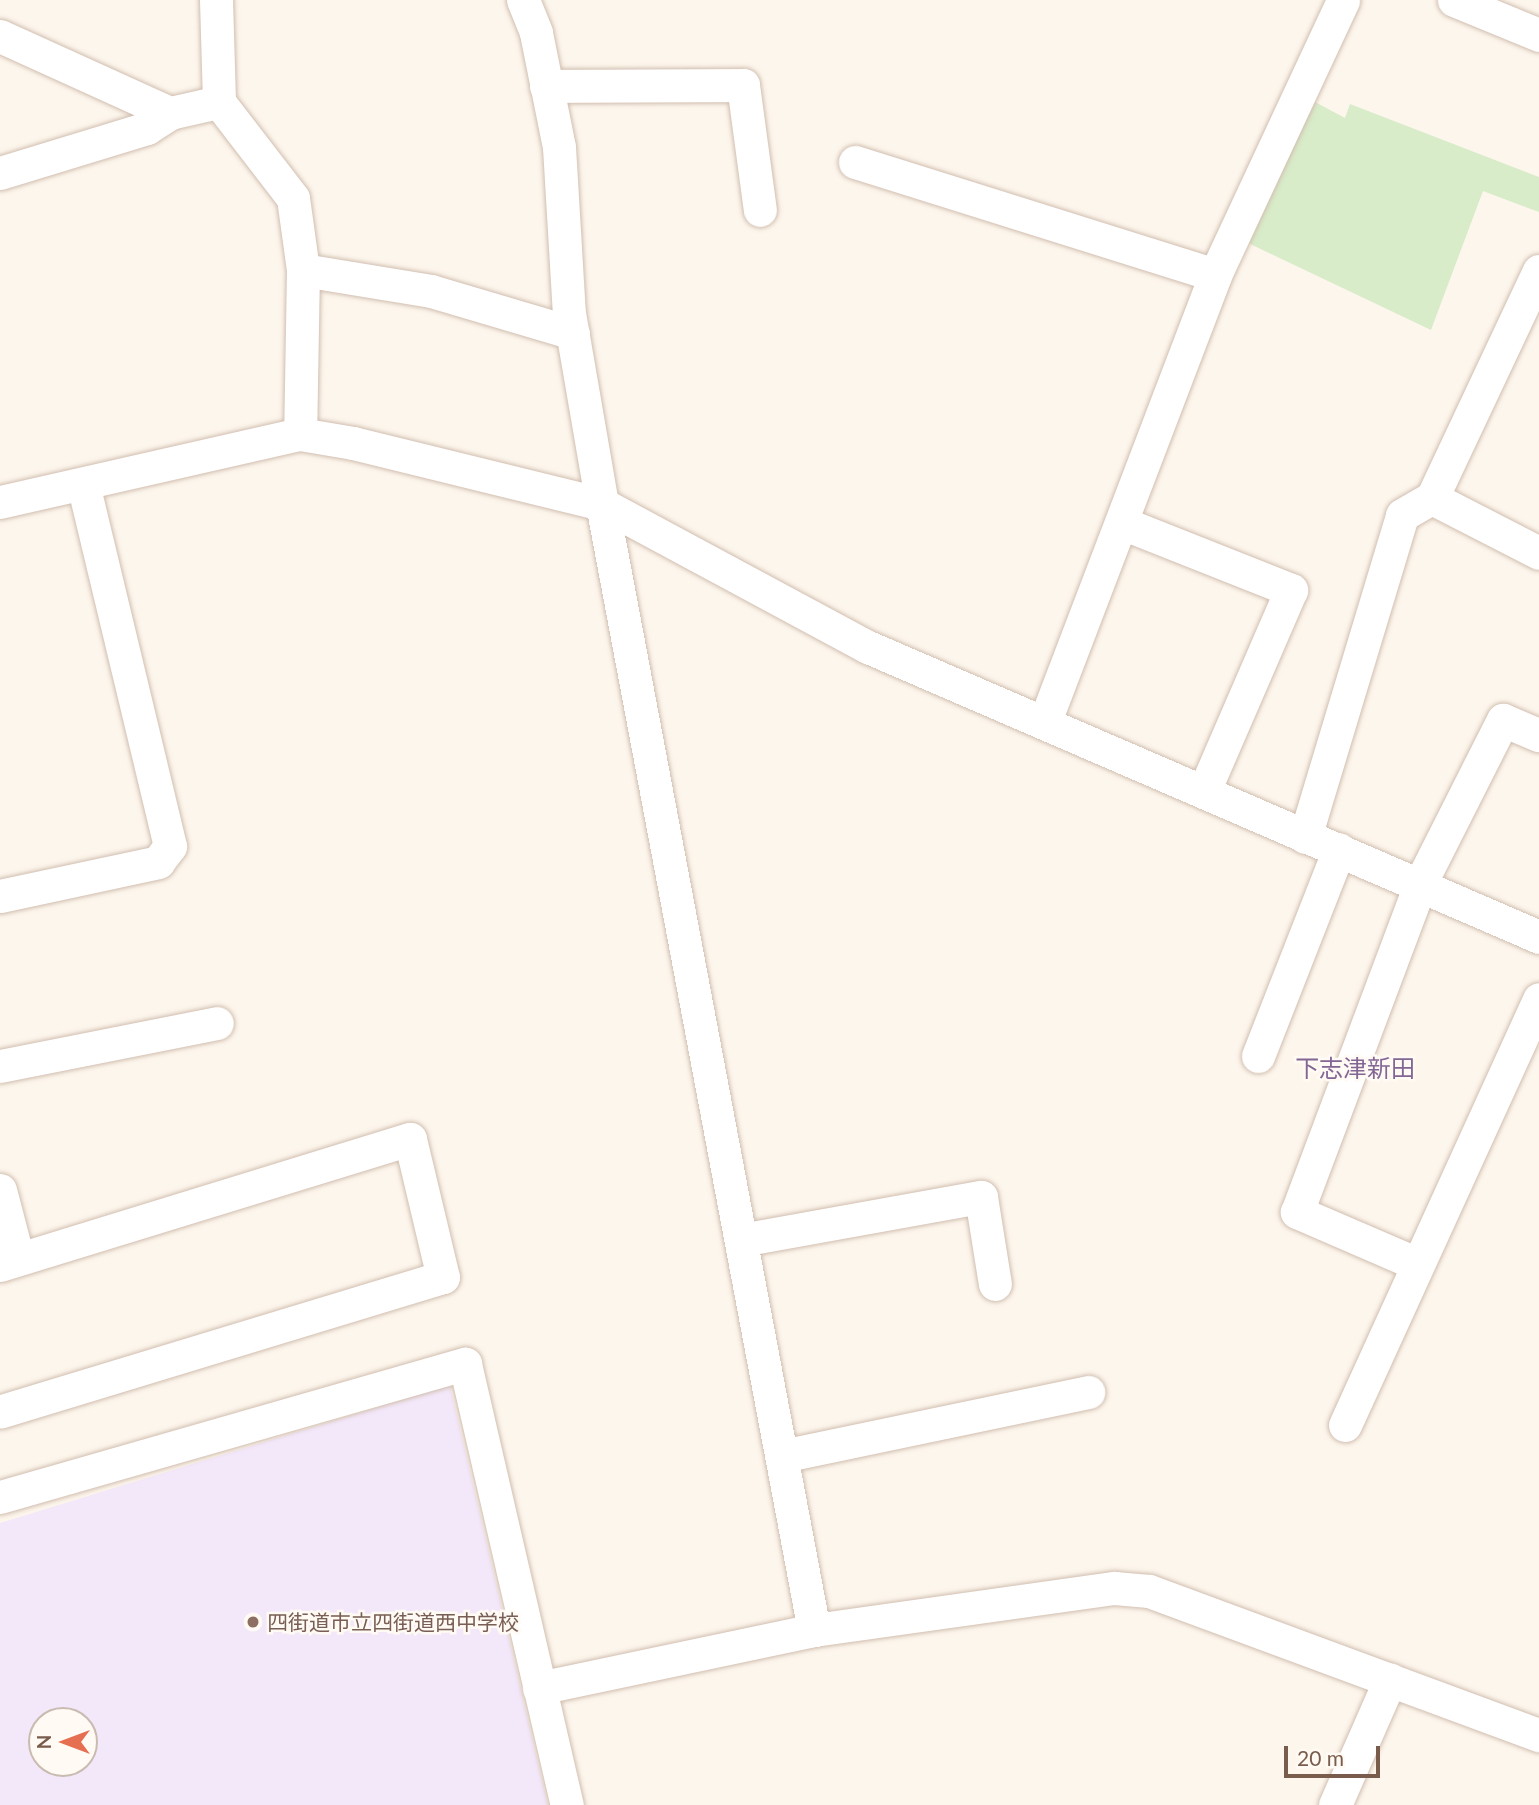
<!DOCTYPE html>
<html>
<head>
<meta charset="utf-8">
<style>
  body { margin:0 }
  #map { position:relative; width:1539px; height:1805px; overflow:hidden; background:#fdf6ec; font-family:Lato,"Noto Sans JP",sans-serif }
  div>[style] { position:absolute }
  .education>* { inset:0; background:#f3e8fa }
  .green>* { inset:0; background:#d8ecc9 }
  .roads { filter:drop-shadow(0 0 2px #d1beb0) drop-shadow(0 0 2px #d1beb0) }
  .minor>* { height:33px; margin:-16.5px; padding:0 16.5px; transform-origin:16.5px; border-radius:16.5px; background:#fff }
  .dots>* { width:19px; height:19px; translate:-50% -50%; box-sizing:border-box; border:4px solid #fffaf3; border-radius:50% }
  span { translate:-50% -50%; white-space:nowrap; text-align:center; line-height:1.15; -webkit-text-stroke:5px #fffaf3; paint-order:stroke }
  .education-label { font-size:21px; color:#785e54 }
  .left { translate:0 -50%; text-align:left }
  .quarter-label { font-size:24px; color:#846695 }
  .north { position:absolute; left:28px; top:1707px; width:70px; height:70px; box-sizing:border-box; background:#fffaf3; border:2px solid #cabbb1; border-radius:50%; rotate:270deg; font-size:19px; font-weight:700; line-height:28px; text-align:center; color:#7a5c4d }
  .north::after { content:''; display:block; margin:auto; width:24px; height:32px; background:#e76f51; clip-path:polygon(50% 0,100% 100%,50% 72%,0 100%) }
  .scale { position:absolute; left:1284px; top:1746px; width:96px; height:32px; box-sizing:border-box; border:4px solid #7a5c4d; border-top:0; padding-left:9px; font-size:21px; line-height:24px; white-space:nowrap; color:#7a5c4d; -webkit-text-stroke:5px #fffaf3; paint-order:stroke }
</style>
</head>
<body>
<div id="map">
  <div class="education">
    <div style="clip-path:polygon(evenodd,450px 1385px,548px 1805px,0 1805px,0 1523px,450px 1385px,42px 1721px,84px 1721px,84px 1763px,42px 1763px,42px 1721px)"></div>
  </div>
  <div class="green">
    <div style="clip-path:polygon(1315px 102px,1345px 118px,1350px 104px,1539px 177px,1539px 212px,1483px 191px,1431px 330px,1248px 243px,1296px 127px)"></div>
  </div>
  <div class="roads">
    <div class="minor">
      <div style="left:216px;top:0;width:102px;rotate:88.3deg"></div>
      <div style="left:219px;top:102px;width:121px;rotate:52.4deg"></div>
      <div style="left:293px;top:198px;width:73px;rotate:82.1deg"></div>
      <div style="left:303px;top:270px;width:164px;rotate:91deg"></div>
      <div style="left:523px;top:0;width:35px;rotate:68deg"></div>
      <div style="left:536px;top:33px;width:116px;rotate:78.6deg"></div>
      <div style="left:559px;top:147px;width:166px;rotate:86.6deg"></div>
      <div style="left:569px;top:313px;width:194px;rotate:80.2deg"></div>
      <div style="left:602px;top:504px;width:1146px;rotate:79.34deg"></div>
      <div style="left:1454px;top:0;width:92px;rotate:22.4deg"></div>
      <div style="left:0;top:36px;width:187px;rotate:24.4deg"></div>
      <div style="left:170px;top:113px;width:50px;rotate:-12.7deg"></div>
      <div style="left:546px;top:86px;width:197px;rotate:-0.3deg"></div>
      <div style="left:743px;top:85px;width:126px;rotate:82.3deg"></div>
      <div style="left:855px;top:162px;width:377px;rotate:17.4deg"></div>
      <div style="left:0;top:173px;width:154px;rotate:-17deg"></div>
      <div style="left:147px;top:128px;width:27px;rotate:-33deg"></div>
      <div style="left:303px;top:270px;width:130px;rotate:9.3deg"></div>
      <div style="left:431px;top:291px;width:148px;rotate:16.5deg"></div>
      <div style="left:1432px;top:498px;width:120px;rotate:27.2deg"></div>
      <div style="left:0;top:502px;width:308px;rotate:-12.8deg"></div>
      <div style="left:300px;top:434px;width:54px;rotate:9.6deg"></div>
      <div style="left:353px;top:443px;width:256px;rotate:13.8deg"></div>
      <div style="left:602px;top:504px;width:302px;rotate:28.3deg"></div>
      <div style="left:868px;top:647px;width:731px;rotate:23.37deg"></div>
      <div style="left:1122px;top:523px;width:182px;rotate:21.6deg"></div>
      <div style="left:1291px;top:590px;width:219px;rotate:113.4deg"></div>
      <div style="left:1045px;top:721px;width:477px;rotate:-69.1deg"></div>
      <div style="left:1215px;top:275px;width:303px;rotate:-65deg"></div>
      <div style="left:1305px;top:837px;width:336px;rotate:-73.2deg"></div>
      <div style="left:1402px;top:515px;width:34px;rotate:-30deg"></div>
      <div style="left:1432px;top:498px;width:251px;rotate:-64.8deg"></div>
      <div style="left:0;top:896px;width:162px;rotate:-12.1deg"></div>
      <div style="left:158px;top:862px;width:20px;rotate:-53deg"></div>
      <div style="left:170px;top:846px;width:372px;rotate:-103.5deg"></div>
      <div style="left:1258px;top:1056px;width:222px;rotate:-68.6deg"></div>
      <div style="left:0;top:1066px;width:221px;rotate:-11.2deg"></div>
      <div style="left:0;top:1190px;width:71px;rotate:75.4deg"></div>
      <div style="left:741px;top:1240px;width:244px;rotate:-10.2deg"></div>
      <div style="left:981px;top:1197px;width:88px;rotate:80.9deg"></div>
      <div style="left:1415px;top:1263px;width:129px;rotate:-156.6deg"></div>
      <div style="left:1297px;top:1212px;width:350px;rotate:-69.4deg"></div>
      <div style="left:1420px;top:884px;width:184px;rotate:-63.2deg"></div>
      <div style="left:1503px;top:720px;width:39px;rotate:23deg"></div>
      <div style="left:0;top:1265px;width:429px;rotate:-17.1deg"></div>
      <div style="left:410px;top:1139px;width:142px;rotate:76.6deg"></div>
      <div style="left:443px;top:1277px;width:463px;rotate:163.1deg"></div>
      <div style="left:1345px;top:1425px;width:468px;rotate:-65.5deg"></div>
      <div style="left:782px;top:1456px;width:313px;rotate:-11.8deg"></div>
      <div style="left:0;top:1497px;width:484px;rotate:-16deg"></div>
      <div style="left:465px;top:1364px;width:453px;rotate:77deg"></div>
      <div style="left:539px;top:1688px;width:281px;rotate:-11.9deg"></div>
      <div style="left:814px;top:1630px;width:303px;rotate:-8deg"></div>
      <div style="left:1114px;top:1588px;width:35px;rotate:5deg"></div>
      <div style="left:1149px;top:1591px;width:416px;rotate:20.3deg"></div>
      <div style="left:1335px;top:1805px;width:137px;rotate:-66.3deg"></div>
    </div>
  </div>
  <div class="dots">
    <div style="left:253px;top:1622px;background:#8d6e63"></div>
  </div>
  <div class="education-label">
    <span class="left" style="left:267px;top:1622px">四街道市立四街道西中学校</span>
  </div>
  <div class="quarter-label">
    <span style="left:1355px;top:1068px">下志津新田</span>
  </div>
  <div class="north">N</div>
  <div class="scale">20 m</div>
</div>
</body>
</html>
